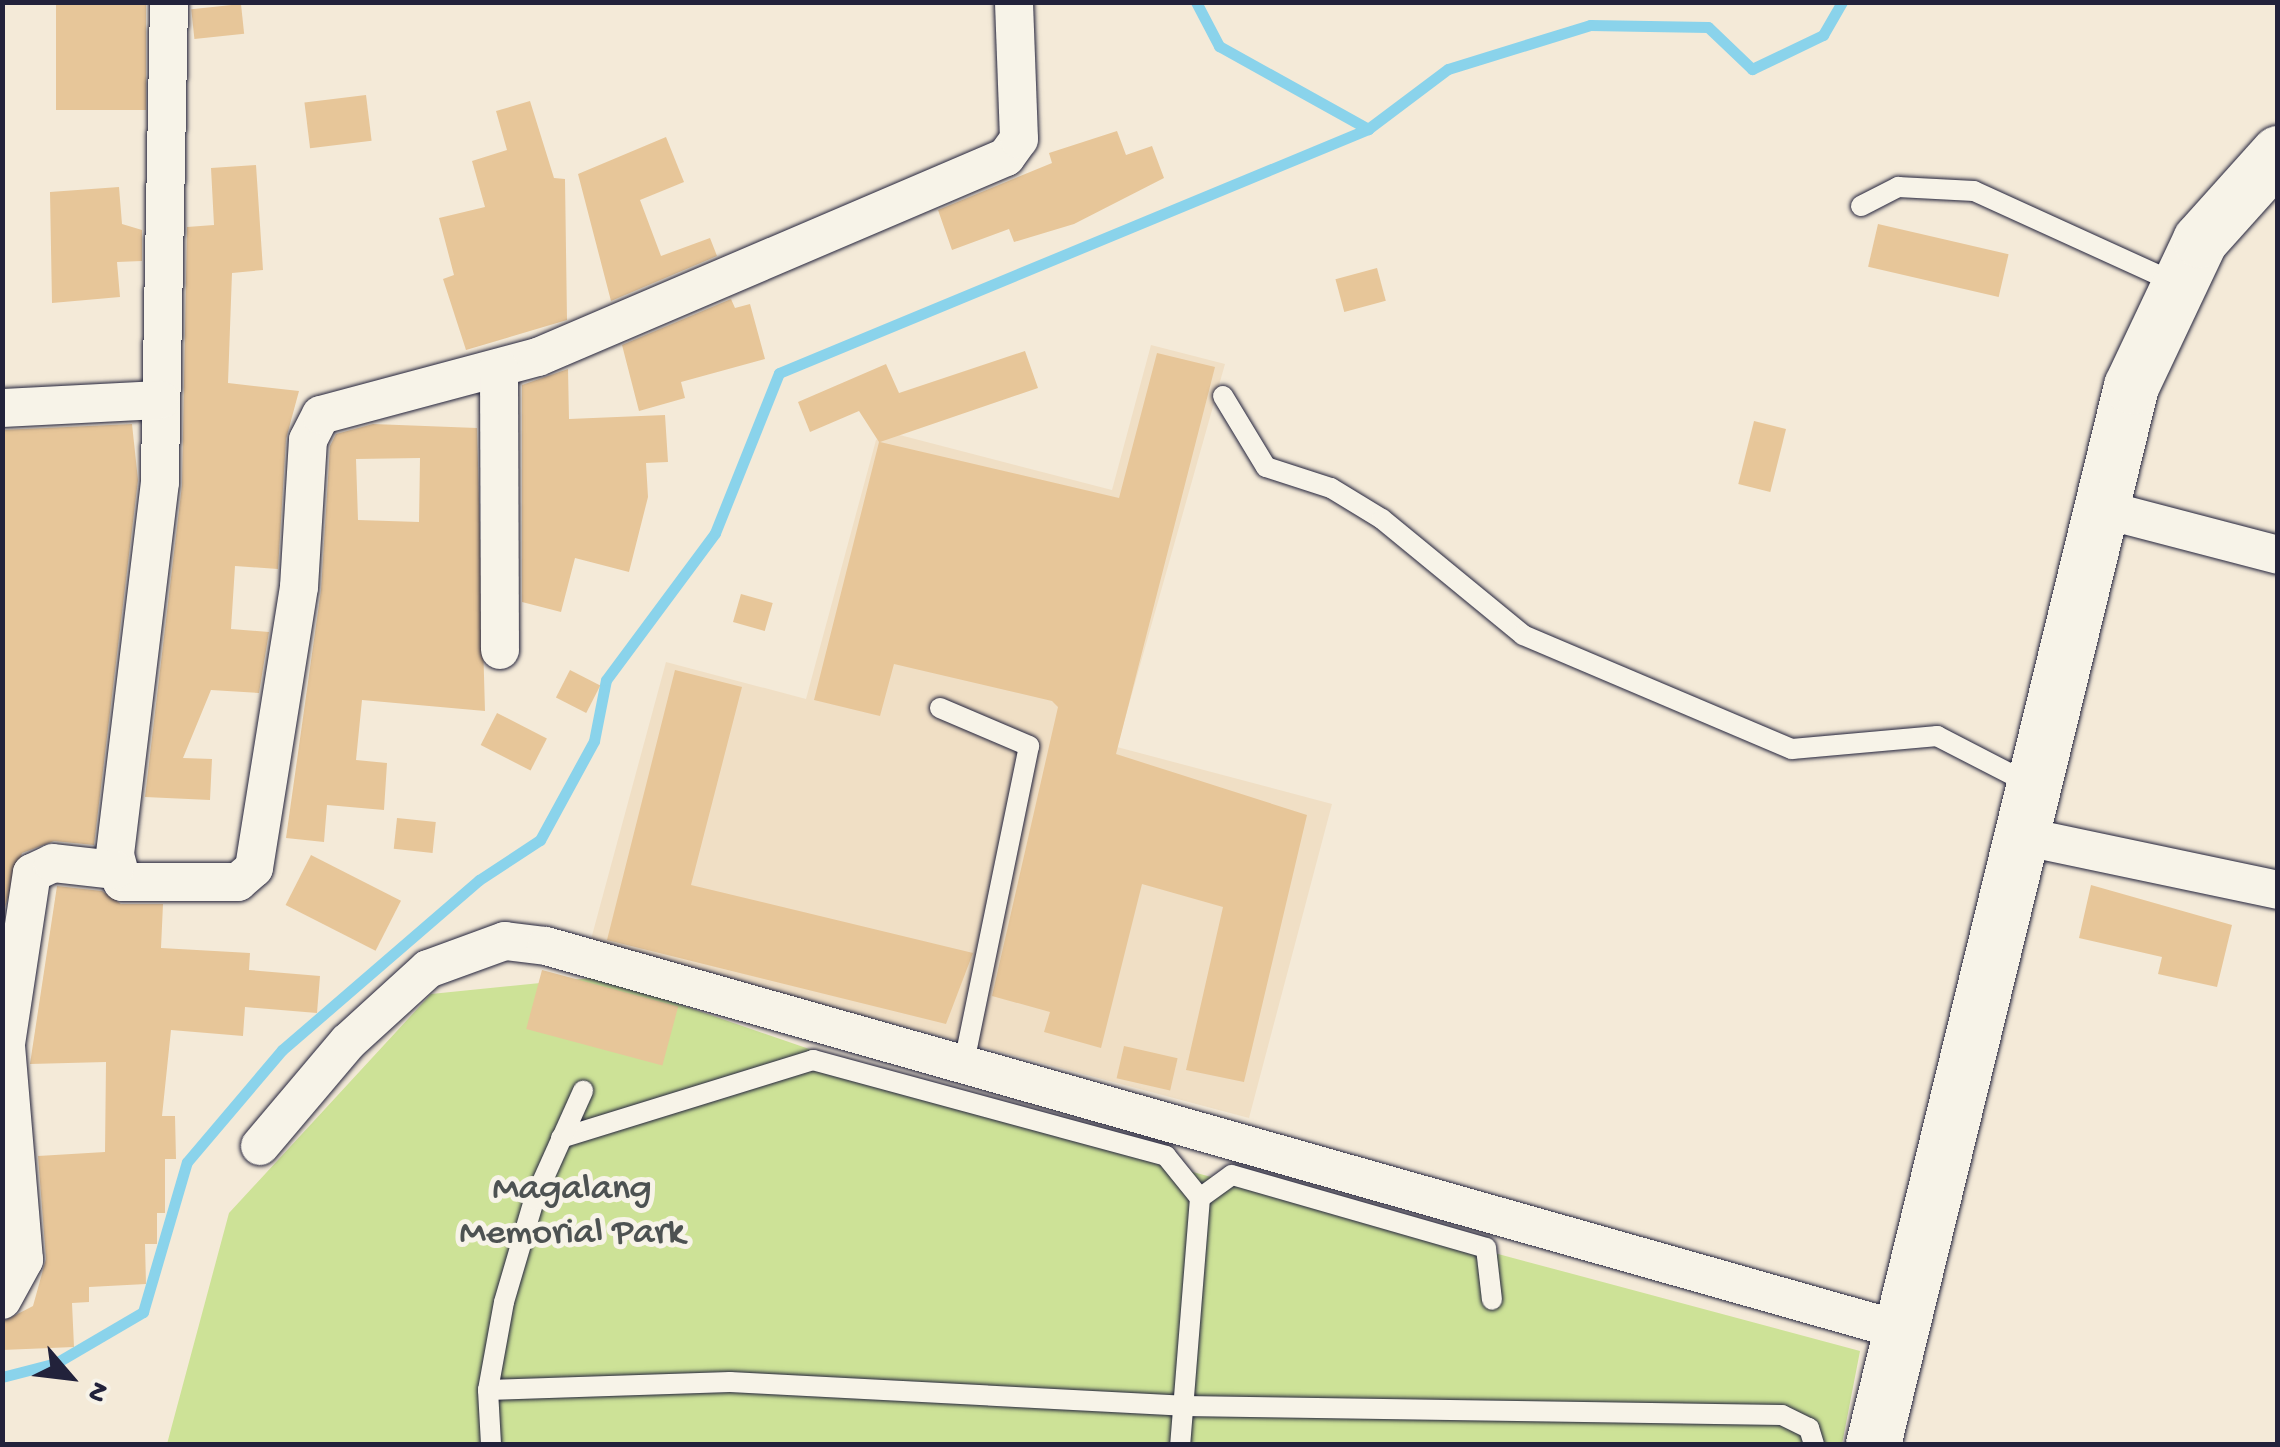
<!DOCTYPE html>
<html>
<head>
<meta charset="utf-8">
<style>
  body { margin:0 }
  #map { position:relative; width:2280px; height:1447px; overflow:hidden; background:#f4ead8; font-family:"Gochi Hand",sans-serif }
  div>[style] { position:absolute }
  .built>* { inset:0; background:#f0dfc5 }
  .green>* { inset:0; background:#cde297 }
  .stream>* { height:11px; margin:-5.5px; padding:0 5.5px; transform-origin:5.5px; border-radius:5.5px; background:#8ad3eb }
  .building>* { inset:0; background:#e7c699; transform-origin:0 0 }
  .roads { filter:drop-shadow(0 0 2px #22223b) drop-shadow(0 0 2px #22223b) }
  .lane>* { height:20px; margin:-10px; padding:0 10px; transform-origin:10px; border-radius:10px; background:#f7f3e8 }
  .street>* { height:38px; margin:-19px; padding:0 19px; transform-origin:19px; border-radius:19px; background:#f7f3e8 }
  .secondary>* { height:55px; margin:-27.5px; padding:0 27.5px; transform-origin:27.5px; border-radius:27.5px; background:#f7f3e8 }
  span { translate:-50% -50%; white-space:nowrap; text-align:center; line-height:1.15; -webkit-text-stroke:10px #f7f3e8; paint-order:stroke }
  .park-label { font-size:38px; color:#4d5252 }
  .frame { position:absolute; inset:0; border:5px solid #22223b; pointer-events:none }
  .north { position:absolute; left:20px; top:1327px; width:100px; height:100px; -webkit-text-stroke:8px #f7f3e8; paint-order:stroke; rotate:118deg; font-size:28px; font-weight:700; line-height:40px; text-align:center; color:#22223b }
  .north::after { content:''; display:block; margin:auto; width:35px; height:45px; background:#22223b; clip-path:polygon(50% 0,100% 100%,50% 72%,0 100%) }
</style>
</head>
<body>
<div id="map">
  <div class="built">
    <div style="clip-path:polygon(1151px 345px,1225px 364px,1117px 747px,1332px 804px,1249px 1118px,590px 943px,666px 662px,806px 699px,876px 440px,892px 433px,1112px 490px)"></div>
  </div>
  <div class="green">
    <div style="clip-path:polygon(600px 977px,1077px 1141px,1860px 1351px,1842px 1444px,167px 1444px,229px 1213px,431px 994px)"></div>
  </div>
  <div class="stream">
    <div style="left:1196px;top:2px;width:50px;rotate:62.4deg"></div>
    <div style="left:1219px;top:46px;width:171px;rotate:29.1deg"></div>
    <div style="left:2px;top:1377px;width:56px;rotate:-14.5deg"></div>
    <div style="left:56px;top:1363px;width:101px;rotate:-30.4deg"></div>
    <div style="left:143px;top:1312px;width:156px;rotate:-73.7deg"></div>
    <div style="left:187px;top:1162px;width:147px;rotate:-49.7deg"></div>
    <div style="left:282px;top:1050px;width:260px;rotate:-40.8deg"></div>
    <div style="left:479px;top:880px;width:73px;rotate:-33.3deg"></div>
    <div style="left:540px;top:840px;width:113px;rotate:-61.4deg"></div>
    <div style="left:594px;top:741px;width:62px;rotate:-78.9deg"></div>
    <div style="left:606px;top:680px;width:183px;rotate:-53.4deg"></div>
    <div style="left:715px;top:533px;width:172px;rotate:-68.2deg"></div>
    <div style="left:779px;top:373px;width:638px;rotate:-22.5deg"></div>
    <div style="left:1368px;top:129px;width:100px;rotate:-36.9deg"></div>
    <div style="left:1448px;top:69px;width:149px;rotate:-17.2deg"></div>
    <div style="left:1590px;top:25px;width:118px;rotate:1deg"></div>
    <div style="left:1708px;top:27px;width:61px;rotate:43.7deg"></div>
    <div style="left:1752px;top:69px;width:79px;rotate:-25.6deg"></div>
    <div style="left:1823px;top:35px;width:38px;rotate:-60deg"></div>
  </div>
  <div class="building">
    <div style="left:56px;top:2px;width:90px;height:108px"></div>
    <div style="left:241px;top:4px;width:30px;height:50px;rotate:84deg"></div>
    <div style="left:366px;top:95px;width:46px;height:62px;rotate:83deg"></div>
    <div style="clip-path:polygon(530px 101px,554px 178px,565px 179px,567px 320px,466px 350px,443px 279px,454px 275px,439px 218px,485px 207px,472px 161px,507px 150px,496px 111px)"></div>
    <div style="clip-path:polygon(1117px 131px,1126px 155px,1152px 146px,1164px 178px,1074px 224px,1014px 242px,1009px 229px,952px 250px,938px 210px,1052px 163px,1049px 153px)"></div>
    <div style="clip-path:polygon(666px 137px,684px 182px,640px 200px,661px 256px,710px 238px,717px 256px,611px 301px,578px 174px)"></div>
    <div style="clip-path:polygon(256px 165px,263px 270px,232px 273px,228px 383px,299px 391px,286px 439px,278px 569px,235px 566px,231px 629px,269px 632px,259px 693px,211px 690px,183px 758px,212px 759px,210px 800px,145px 797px,182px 485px,187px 227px,214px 225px,211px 168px)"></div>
    <div style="clip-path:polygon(119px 187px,122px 224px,142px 230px,142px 261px,117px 262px,120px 297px,52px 303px,50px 192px)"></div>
    <div style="left:1878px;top:224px;width:134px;height:44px;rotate:13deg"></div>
    <div style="left:1377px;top:268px;width:34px;height:43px;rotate:75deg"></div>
    <div style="clip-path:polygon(731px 299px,735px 308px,750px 304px,765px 359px,681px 382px,685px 398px,639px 411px,622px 345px)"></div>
    <div style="clip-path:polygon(1025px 351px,1038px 388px,880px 442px,1119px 498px,1157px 353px,1215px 367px,1116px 754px,1307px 815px,1244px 1082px,1186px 1070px,1223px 907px,1142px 884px,1101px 1048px,1044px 1032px,1050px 1012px,992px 996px,1058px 707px,1052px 701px,894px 664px,880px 716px,814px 700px,879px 442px,859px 411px,810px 432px,798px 402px,886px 364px,899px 393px)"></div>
    <div style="clip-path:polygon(568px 369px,569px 419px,665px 415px,668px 462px,646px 463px,648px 497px,629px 572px,575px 558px,561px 612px,522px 602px,522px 385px)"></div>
    <div style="left:1754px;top:421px;width:33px;height:65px;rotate:14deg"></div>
    <div style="clip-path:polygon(132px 424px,138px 480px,94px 845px,54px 841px,22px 853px,2px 917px,2px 430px)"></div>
    <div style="clip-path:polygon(evenodd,373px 424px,477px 428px,485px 711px,362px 700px,356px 760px,387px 763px,384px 810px,327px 805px,324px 842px,286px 838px,321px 590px,330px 446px,336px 434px,373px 424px,420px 458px,419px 522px,358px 520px,356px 459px,420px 458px)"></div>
    <div style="left:741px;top:594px;width:33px;height:29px;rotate:16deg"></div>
    <div style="left:570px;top:670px;width:34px;height:31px;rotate:27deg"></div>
    <div style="clip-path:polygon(675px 670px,742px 687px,691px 885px,973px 953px,946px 1024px,607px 940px)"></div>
    <div style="left:497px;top:713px;width:56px;height:36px;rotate:27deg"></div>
    <div style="left:397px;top:818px;width:39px;height:31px;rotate:6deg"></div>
    <div style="left:311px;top:855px;width:101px;height:56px;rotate:27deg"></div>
    <div style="clip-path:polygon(2091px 885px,2232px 925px,2217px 987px,2158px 974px,2162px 957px,2079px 938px)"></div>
    <div style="clip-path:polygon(57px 886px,102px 891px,121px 904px,163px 904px,161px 948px,250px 953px,249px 970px,320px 976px,317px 1013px,245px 1007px,243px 1036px,171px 1030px,162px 1116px,175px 1116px,176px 1159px,165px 1159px,165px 1213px,157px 1213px,157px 1244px,145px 1244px,146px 1284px,89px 1287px,89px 1302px,72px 1303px,74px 1347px,2px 1350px,2px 1322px,33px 1306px,46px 1259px,38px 1156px,105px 1152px,106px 1062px,30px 1064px)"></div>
    <div style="left:542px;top:970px;width:141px;height:61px;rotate:15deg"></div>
    <div style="left:1124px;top:1046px;width:55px;height:33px;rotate:13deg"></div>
  </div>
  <div class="roads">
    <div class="lane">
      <div style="left:1861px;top:206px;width:42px;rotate:-27.2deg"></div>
      <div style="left:1898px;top:187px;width:76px;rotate:3deg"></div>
      <div style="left:1974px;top:191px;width:220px;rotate:24.5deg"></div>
      <div style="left:1223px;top:396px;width:83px;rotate:58.8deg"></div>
      <div style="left:1266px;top:467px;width:68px;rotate:17.9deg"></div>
      <div style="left:1331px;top:488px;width:60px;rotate:31.3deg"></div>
      <div style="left:1382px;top:519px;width:183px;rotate:39.4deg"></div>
      <div style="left:1523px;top:635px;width:292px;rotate:23deg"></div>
      <div style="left:1792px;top:749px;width:146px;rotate:-5.1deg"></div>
      <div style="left:1937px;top:736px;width:105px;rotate:27.3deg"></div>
      <div style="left:940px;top:708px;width:97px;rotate:23.1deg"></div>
      <div style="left:1029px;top:746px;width:319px;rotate:101.6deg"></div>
      <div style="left:561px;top:1138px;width:264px;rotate:-17.2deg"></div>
      <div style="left:813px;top:1060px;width:366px;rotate:15.2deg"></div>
      <div style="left:1166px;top:1156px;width:54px;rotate:51deg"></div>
      <div style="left:1200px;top:1198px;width:247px;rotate:94.6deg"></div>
      <div style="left:1200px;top:1198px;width:39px;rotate:-36deg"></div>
      <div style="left:1232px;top:1175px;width:264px;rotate:16deg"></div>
      <div style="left:1486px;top:1248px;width:52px;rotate:83.4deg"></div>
      <div style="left:488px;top:1390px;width:242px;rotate:-1.9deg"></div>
      <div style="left:730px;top:1382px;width:454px;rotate:3deg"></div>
      <div style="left:1183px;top:1406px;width:599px;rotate:0.86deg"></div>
      <div style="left:1782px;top:1415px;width:30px;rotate:26deg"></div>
      <div style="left:1809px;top:1428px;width:17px;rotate:73deg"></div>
      <div style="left:491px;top:1444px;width:54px;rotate:-93.2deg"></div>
      <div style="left:488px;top:1390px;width:89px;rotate:-79.7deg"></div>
      <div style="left:504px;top:1302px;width:106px;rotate:-73.6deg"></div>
      <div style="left:534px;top:1200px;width:120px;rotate:-65.8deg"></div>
    </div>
    <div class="street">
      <div style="left:169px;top:2px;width:480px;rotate:91.1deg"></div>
      <div style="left:160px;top:482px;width:376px;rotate:96.9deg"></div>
      <div style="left:115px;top:855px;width:28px;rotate:75deg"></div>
      <div style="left:122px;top:882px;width:116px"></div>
      <div style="left:238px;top:882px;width:21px;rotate:-41deg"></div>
      <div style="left:254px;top:868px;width:285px;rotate:-80.9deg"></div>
      <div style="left:299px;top:587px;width:147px;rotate:-86.5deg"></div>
      <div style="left:308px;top:440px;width:28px;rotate:-63deg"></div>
      <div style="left:321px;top:415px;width:225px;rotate:-15deg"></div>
      <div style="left:538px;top:357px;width:509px;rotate:-23.14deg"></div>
      <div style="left:1006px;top:157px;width:22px;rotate:-54deg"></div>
      <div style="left:1019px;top:139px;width:137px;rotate:-92.1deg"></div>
      <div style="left:499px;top:368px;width:282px;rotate:89.8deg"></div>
      <div style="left:2px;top:408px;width:158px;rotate:-2.9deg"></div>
      <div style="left:2098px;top:508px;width:186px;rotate:14.6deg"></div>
      <div style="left:2017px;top:835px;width:267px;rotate:11.9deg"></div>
      <div style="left:260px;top:1146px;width:136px;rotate:-49.8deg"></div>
      <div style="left:348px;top:1042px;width:108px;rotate:-42.4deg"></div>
      <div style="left:428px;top:969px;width:82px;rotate:-20deg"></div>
      <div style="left:505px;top:941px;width:41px;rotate:7deg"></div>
      <div style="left:546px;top:946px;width:1403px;rotate:15.84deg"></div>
      <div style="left:2px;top:1300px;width:46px;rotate:-61.2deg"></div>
      <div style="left:24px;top:1260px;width:217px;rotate:-94.8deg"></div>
      <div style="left:6px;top:1044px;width:173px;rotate:-81.4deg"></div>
      <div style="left:32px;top:873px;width:23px;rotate:-25deg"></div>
      <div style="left:53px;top:863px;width:62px;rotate:6.4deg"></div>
    </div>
    <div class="secondary">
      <div style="left:1873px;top:1444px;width:1089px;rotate:-76.3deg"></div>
      <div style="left:2131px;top:386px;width:161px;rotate:-64.7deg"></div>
      <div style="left:2200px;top:240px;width:117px;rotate:-48.1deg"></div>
    </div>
  </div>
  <div class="park-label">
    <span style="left:572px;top:1213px">Magalang<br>Memorial Park</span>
  </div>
  <div class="frame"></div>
  <div class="north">N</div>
</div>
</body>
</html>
